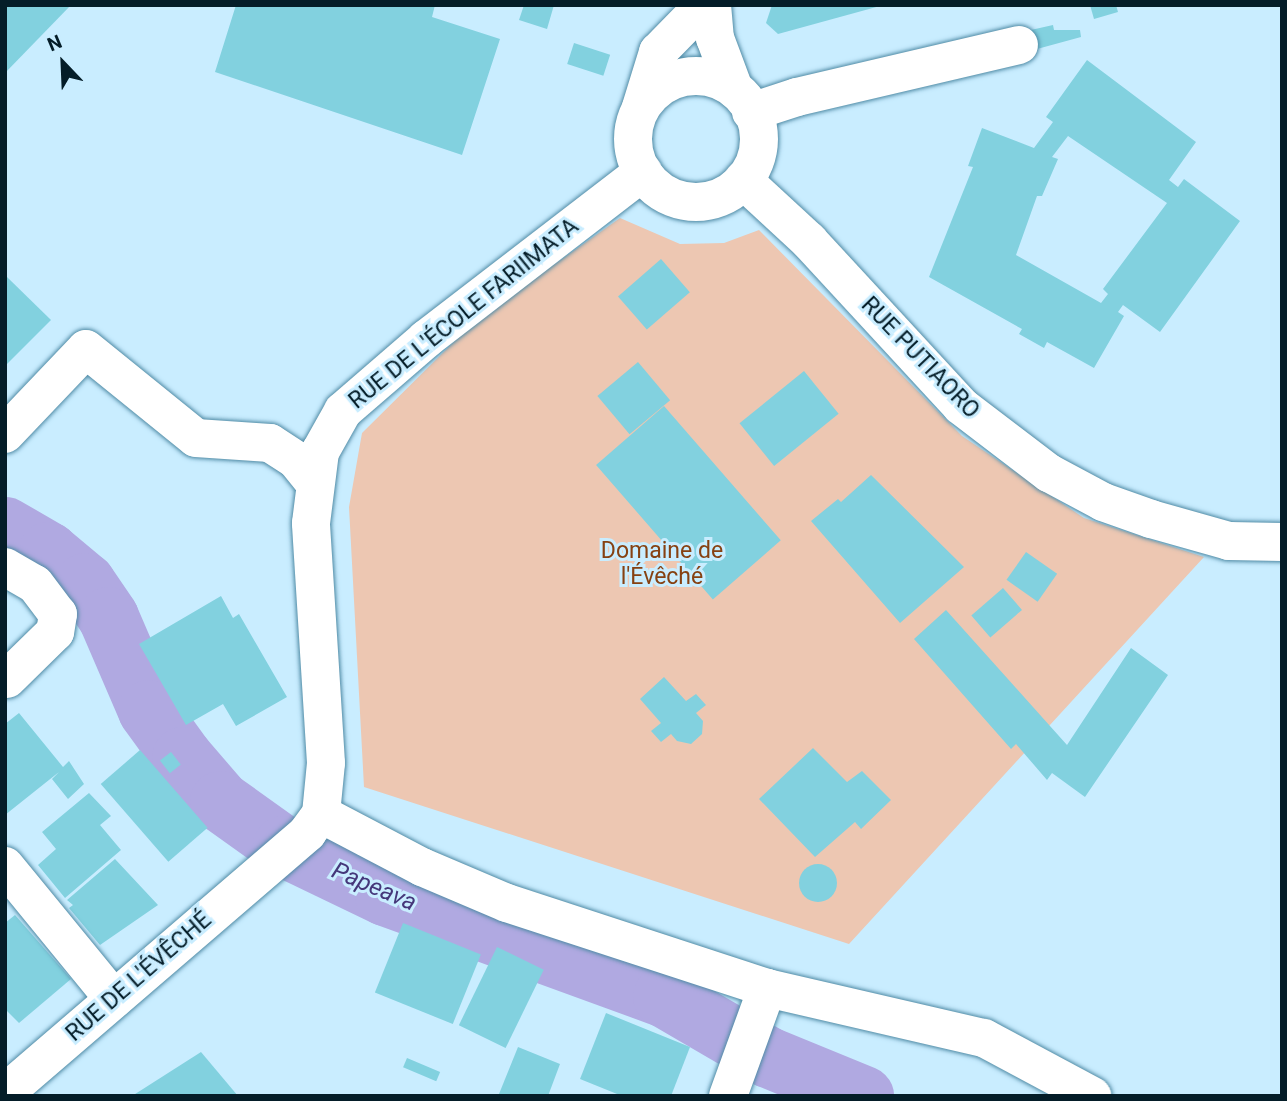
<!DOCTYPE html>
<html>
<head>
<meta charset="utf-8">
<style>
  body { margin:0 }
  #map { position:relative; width:1287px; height:1101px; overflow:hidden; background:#c9edff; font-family:Roboto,sans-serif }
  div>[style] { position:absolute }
  .green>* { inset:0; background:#edc7b2 }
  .river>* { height:61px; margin:-30.5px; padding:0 30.5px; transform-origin:30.5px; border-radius:30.5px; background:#b0a9e1 }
  .building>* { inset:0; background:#82d1df; transform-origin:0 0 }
  .round { border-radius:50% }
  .roads { filter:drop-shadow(0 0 2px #508ba6) drop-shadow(0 0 2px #508ba6) }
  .minor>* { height:38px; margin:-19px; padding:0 19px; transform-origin:19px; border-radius:19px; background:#fff }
  .major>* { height:38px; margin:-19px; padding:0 19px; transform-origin:19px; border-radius:19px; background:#fff }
  .major>.ring { margin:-19px; padding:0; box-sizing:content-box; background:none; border:38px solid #fff; border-radius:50% }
  span { translate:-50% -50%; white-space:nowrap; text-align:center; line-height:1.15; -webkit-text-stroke:6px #c9edff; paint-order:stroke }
  .street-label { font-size:23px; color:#041d28 }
  .park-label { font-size:23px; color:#864112 }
  .water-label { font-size:24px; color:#45377a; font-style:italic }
  .frame { position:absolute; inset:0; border:7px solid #041d28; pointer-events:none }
  .north { position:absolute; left:28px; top:28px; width:70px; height:70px; -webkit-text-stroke:5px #c9edff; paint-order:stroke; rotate:337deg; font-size:19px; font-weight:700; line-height:28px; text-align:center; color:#041d28 }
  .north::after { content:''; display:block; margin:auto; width:24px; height:32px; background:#041d28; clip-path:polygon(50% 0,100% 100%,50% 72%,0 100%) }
</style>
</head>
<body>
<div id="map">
  <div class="green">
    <div style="clip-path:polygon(620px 218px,680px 244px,724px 243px,759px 230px,962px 436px,1084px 518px,1204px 557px,849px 944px,364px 787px,349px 507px,362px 433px,476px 320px)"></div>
  </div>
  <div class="river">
    <div style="left:5px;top:527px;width:50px;rotate:30.2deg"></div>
    <div style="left:48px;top:552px;width:48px;rotate:40deg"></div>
    <div style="left:85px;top:583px;width:41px;rotate:55.9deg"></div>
    <div style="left:108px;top:617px;width:101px;rotate:66.7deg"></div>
    <div style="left:148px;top:710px;width:58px;rotate:54.1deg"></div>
    <div style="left:182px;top:757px;width:58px;rotate:49.2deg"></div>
    <div style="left:220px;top:801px;width:77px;rotate:35.5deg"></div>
    <div style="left:283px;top:846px;width:113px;rotate:25.7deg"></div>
    <div style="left:385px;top:895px;width:296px;rotate:20deg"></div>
    <div style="left:663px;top:996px;width:121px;rotate:30.2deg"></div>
    <div style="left:768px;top:1057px;width:103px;rotate:22.3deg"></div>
  </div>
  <div class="building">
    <div style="clip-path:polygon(5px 5px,71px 5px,5px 73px)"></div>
    <div style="clip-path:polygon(236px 5px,435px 5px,432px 17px,500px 39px,462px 155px,215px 72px)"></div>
    <div style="clip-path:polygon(524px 5px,554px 5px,547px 29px,519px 20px)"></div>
    <div style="clip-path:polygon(772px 5px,880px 5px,880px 6px,778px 34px,766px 23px)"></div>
    <div style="clip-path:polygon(1090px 5px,1116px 5px,1118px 12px,1094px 19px)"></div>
    <div style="clip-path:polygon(1053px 25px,1054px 30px,1080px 30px,1081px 37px,1026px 52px,1022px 32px)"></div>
    <div style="left:574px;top:43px;width:38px;height:22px;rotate:18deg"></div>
    <div style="clip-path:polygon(evenodd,1087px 60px,1196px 142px,1169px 180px,1178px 187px,1184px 179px,1240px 221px,1160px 332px,1123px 305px,1118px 312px,1124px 316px,1094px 368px,1047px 342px,1044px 348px,1019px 334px,1022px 329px,929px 277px,973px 167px,968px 166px,982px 128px,1034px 148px,1053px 122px,1046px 117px,1087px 60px,1068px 136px,1167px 203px,1103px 289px,1108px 294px,1101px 303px,1016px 255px,1037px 196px,1042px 196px,1058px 159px,1052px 157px,1068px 136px)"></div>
    <div style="left:661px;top:259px;width:44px;height:57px;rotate:49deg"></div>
    <div style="clip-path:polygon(7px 277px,51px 320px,5px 366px,5px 278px)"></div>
    <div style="left:638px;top:362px;width:50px;height:53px;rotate:50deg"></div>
    <div style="left:804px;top:371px;width:55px;height:83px;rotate:51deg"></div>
    <div style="left:664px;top:406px;width:178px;height:90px;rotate:49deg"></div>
    <div style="clip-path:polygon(871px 475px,964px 567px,900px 623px,811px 521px,838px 499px,841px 502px)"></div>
    <div style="left:1026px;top:552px;width:38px;height:34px;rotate:35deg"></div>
    <div style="left:1003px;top:588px;width:29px;height:42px;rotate:49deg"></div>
    <div style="clip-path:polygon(221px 596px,233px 618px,239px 614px,287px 697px,236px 726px,223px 704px,186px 725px,139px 644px)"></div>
    <div style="clip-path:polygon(946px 610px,1067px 745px,1131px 648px,1168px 675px,1085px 797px,1052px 773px,1047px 780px,1016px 744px,1011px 749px,914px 639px)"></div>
    <div style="clip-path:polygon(664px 677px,686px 701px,696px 694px,706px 705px,696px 713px,703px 721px,702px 734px,691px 744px,677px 741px,671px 734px,661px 742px,651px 731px,661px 723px,640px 699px)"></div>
    <div style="clip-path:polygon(19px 713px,63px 767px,69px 761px,84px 784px,68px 799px,52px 779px,59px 772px,5px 815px,5px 724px)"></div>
    <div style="clip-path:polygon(813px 748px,847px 782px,862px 771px,891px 800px,861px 829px,855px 822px,815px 857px,759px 799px)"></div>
    <div style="left:140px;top:750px;width:103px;height:52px;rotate:49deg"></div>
    <div style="left:171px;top:752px;width:16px;height:14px;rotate:52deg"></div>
    <div style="clip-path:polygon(89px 793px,111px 816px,100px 825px,121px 850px,65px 898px,38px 865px,56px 849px,42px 832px)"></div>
    <div style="clip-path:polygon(115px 859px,158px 905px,100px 945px,69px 908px,73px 905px,67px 900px)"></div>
    <div class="round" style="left:799px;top:864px;width:38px;height:38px"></div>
    <div style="clip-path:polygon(15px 915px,71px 979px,19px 1023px,5px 1009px,5px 923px)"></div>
    <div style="left:403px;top:923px;width:84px;height:75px;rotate:22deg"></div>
    <div style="left:497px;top:947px;width:52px;height:87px;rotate:26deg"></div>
    <div style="clip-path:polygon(606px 1013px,690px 1047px,671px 1096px,622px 1096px,580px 1079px)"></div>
    <div style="clip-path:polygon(518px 1047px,560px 1064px,548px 1096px,499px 1094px)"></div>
    <div style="clip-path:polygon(201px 1052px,238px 1096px,132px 1096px)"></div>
    <div style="left:407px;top:1058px;width:36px;height:10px;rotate:23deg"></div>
  </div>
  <div class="roads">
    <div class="minor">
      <div style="left:751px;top:112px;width:48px;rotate:-18.1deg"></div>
      <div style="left:797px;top:97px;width:228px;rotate:-13.2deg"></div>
      <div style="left:5px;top:434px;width:117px;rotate:-46.4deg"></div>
      <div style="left:86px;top:349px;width:141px;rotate:39deg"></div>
      <div style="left:196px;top:438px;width:74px;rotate:3.9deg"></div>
      <div style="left:270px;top:443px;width:31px;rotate:33deg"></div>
      <div style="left:296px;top:460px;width:28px;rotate:51deg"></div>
      <div style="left:5px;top:567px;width:34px;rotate:30deg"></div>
      <div style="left:35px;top:584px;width:38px;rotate:53deg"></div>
      <div style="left:58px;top:614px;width:18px;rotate:99deg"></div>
      <div style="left:55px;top:632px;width:67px;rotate:135.6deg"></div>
      <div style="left:321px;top:814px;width:114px;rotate:27.7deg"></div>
      <div style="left:422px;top:867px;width:92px;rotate:23deg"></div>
      <div style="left:507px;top:903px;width:274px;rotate:18.1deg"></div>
      <div style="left:767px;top:988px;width:223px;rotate:13deg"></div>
      <div style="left:984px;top:1038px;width:123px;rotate:28.2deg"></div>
      <div style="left:5px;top:866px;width:172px;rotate:50.7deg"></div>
      <div style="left:728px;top:1096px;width:115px;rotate:-70.1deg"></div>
    </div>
    <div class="major">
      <div style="left:712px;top:5px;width:33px;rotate:85deg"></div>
      <div style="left:715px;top:38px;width:54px;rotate:69.6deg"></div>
      <div class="ring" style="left:633px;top:76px;width:88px;height:88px"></div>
      <div style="left:641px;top:107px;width:58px;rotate:-72.8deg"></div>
      <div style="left:658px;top:52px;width:66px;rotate:-45.6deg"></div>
      <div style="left:743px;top:180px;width:90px;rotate:42.7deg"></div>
      <div style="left:809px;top:241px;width:224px;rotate:47.3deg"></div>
      <div style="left:961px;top:406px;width:111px;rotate:37.3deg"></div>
      <div style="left:1049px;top:473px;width:61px;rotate:28.2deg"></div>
      <div style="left:1103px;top:502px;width:51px;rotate:19.5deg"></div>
      <div style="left:1151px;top:519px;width:81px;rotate:15.8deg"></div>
      <div style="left:1229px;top:541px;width:53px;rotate:1.1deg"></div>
      <div style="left:5px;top:1093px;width:399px;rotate:-40.7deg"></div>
      <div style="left:307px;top:833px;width:24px;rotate:-54deg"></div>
      <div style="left:321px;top:814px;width:51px;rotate:-84.4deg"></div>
      <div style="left:326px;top:763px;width:240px;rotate:-93.6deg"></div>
      <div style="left:311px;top:523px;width:72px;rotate:-82.8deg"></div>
      <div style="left:320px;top:452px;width:47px;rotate:-60.7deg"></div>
      <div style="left:343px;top:411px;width:110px;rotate:-40.9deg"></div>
      <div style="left:426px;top:339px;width:274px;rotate:-37.6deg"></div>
    </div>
  </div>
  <div class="street-label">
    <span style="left:464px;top:314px;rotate:-39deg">RUE DE L'ÉCOLE FARIIMATA</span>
    <span style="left:920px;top:358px;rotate:46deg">RUE PUTIAORO</span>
    <span style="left:139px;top:977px;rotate:-41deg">RUE DE L'ÉVÊCHÉ</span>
  </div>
  <div class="park-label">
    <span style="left:662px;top:564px">Domaine de<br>l'Évêché</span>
  </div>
  <div class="water-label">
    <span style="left:374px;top:887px;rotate:23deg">Papeava</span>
  </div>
  <div class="frame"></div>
  <div class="north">N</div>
</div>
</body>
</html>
